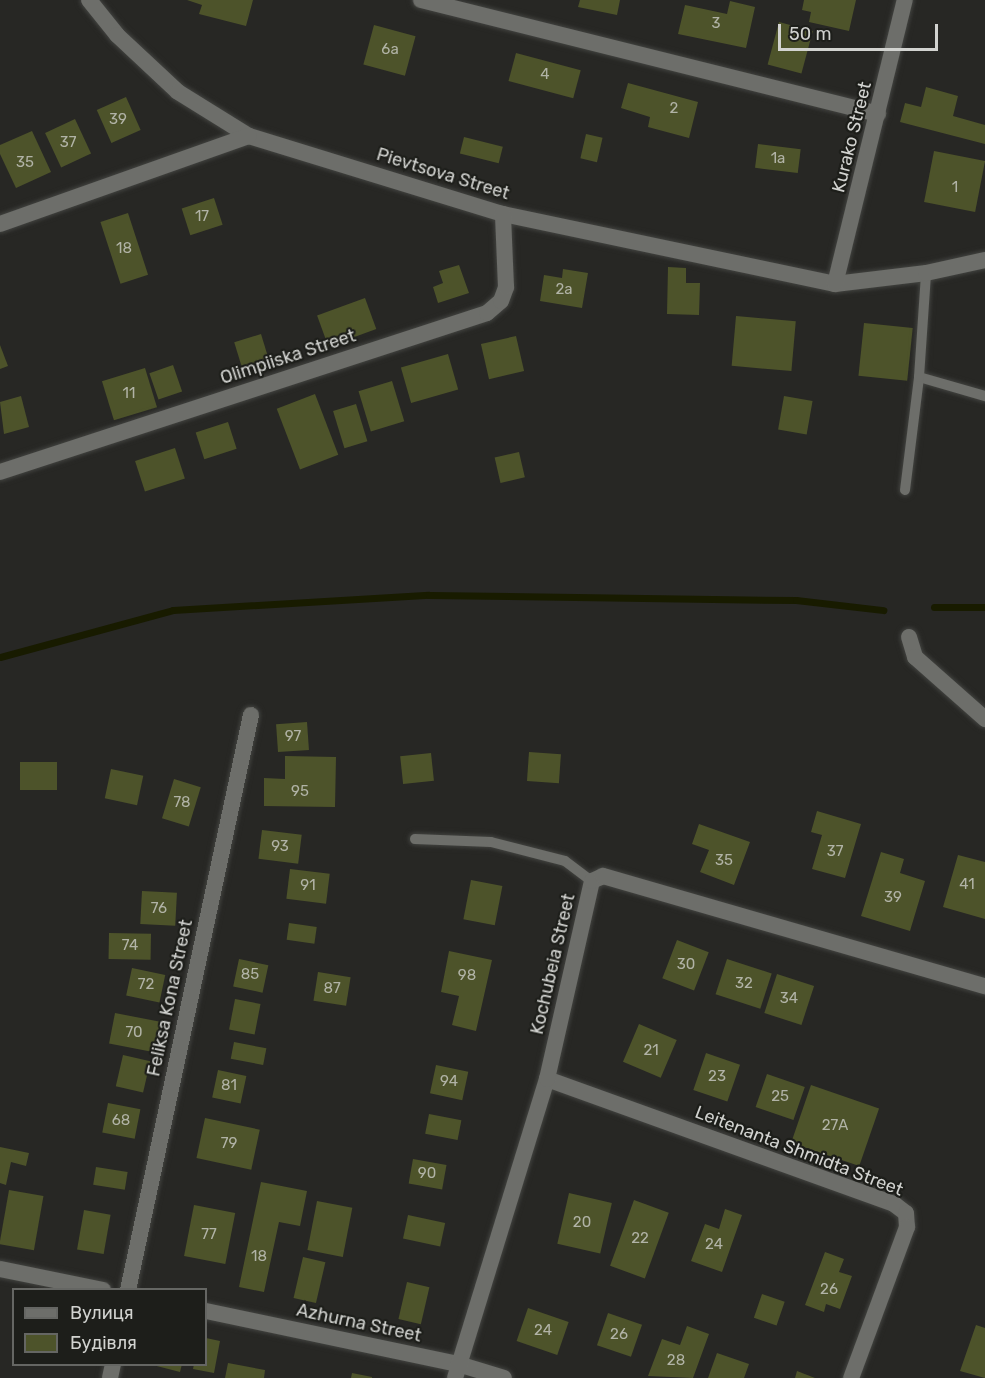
<!DOCTYPE html>
<html>
<head>
<meta charset="utf-8">
<style>
  body { margin:0 }
  #map { position:relative; width:985px; height:1378px; overflow:hidden; background:#272724; font-family:Rubik,sans-serif }
  div>[style] { position:absolute }
  .stream>* { height:7px; margin:-3.5px; padding:0 3.5px; transform-origin:3.5px; border-radius:3.5px; background:#181b00 }
  .building>* { inset:0; background:#4d532a; transform-origin:0 0 }
  .roads { filter:drop-shadow(0 0 2px #424340) drop-shadow(0 0 2px #424340) }
  .service>* { height:10px; margin:-5px; padding:0 5px; transform-origin:5px; border-radius:5px; background:#6d6e6a }
  .minor>* { height:16px; margin:-8px; padding:0 8px; transform-origin:8px; border-radius:8px; background:#6d6e6a }
  span { translate:-50% -50%; white-space:nowrap; text-align:center; line-height:1.15; -webkit-text-stroke:4.5px #1d1e1a; paint-order:stroke }
  .number-label { font-size:15px; color:#b1b3a6 }
  .number-label span { -webkit-text-stroke-width:0 }
  .street-label { font-size:18px; color:#d2d3d0 }
  .legend { position:absolute; left:12px; top:1288px; width:195px; height:78px; box-sizing:border-box; background:#1d1e1a; border:2px solid #656663; margin:0; padding:8px 10px; list-style:none; font-size:18px; color:#d2d3d0 }
  .legend li { display:flex; align-items:center; gap:12px; height:30px }
  .legend b { width:30px; border:2px solid #656663 }
  .scale { position:absolute; left:778px; top:24px; width:160px; height:27px; box-sizing:border-box; border:3px solid #d2d3d0; border-top:0; padding-left:8px; font-size:18px; line-height:21px; white-space:nowrap; color:#d2d3d0; -webkit-text-stroke:4px #1d1e1a; paint-order:stroke }
</style>
</head>
<body>
<div id="map">
  <div class="stream">
    <div style="left:934px;top:607px;width:51px"></div>
    <div style="left:0;top:657px;width:179px;rotate:-15.2deg"></div>
    <div style="left:173px;top:610px;width:256px;rotate:-3.4deg"></div>
    <div style="left:429px;top:595px;width:367px;rotate:0.8deg"></div>
    <div style="left:796px;top:600px;width:88px;rotate:6.6deg"></div>
  </div>
  <div class="building">
    <div style="clip-path:polygon(187px 0,253px 0,246px 26px,199px 14px,202px 5px)"></div>
    <div style="clip-path:polygon(580px 0,620px 0,617px 15px,578px 7px)"></div>
    <div style="clip-path:polygon(804px 0,856px 0,849px 31px,809px 22px,811px 12px,802px 10px)"></div>
    <div style="clip-path:polygon(730px 1px,755px 7px,746px 48px,678px 34px,685px 5px,727px 14px)"></div>
    <div style="left:779px;top:22px;width:35px;height:44px;rotate:15deg"></div>
    <div style="left:374px;top:25px;width:43px;height:41px;rotate:15deg"></div>
    <div style="left:516px;top:53px;width:67px;height:29px;rotate:15deg"></div>
    <div style="clip-path:polygon(628px 83px,698px 102px,689px 138px,648px 127px,650px 117px,621px 108px)"></div>
    <div style="clip-path:polygon(926px 87px,958px 96px,953px 116px,985px 125px,985px 144px,900px 122px,905px 103px,921px 107px)"></div>
    <div style="left:126px;top:97px;width:36px;height:32px;rotate:66deg"></div>
    <div style="left:75px;top:119px;width:38px;height:33px;rotate:65deg"></div>
    <div style="clip-path:polygon(32px 131px,51px 172px,16px 188px,0 154px,0 145px)"></div>
    <div style="left:586px;top:134px;width:17px;height:25px;rotate:13deg"></div>
    <div style="left:464px;top:137px;width:40px;height:17px;rotate:14deg"></div>
    <div style="left:758px;top:144px;width:43px;height:24px;rotate:7deg"></div>
    <div style="left:934px;top:151px;width:52px;height:52px;rotate:11deg"></div>
    <div style="left:214px;top:198px;width:28px;height:34px;rotate:72deg"></div>
    <div style="left:128px;top:213px;width:65px;height:29px;rotate:72deg"></div>
    <div style="clip-path:polygon(459px 265px,469px 293px,438px 303px,433px 287px,443px 283px,439px 271px)"></div>
    <div style="clip-path:polygon(668px 267px,686px 268px,686px 283px,700px 283px,699px 315px,667px 314px)"></div>
    <div style="clip-path:polygon(563px 269px,588px 273px,582px 308px,540px 301px,544px 275px,562px 278px)"></div>
    <div style="left:365px;top:298px;width:33px;height:51px;rotate:70deg"></div>
    <div style="left:736px;top:316px;width:60px;height:50px;rotate:5deg"></div>
    <div style="left:864px;top:323px;width:49px;height:53px;rotate:6deg"></div>
    <div style="left:261px;top:334px;width:34px;height:28px;rotate:73deg"></div>
    <div style="left:516px;top:336px;width:36px;height:36px;rotate:77deg"></div>
    <div style="clip-path:polygon(0 345px,8px 366px,0 369px)"></div>
    <div style="left:448px;top:354px;width:37px;height:49px;rotate:74deg"></div>
    <div style="left:173px;top:365px;width:28px;height:25px;rotate:71deg"></div>
    <div style="left:145px;top:368px;width:41px;height:45px;rotate:73deg"></div>
    <div style="left:392px;top:381px;width:42px;height:35px;rotate:73deg"></div>
    <div style="left:315px;top:394px;width:65px;height:41px;rotate:69deg"></div>
    <div style="clip-path:polygon(21px 396px,29px 427px,4px 434px,0 402px)"></div>
    <div style="left:784px;top:396px;width:29px;height:34px;rotate:10deg"></div>
    <div style="left:356px;top:404px;width:39px;height:24px;rotate:73deg"></div>
    <div style="left:228px;top:422px;width:28px;height:34px;rotate:72deg"></div>
    <div style="left:175px;top:448px;width:32px;height:42px;rotate:72deg"></div>
    <div style="left:519px;top:452px;width:26px;height:25px;rotate:77deg"></div>
    <div style="left:307px;top:722px;width:28px;height:31px;rotate:86deg"></div>
    <div style="left:529px;top:752px;width:32px;height:29px;rotate:4deg"></div>
    <div style="left:431px;top:753px;width:28px;height:31px;rotate:84deg"></div>
    <div style="clip-path:polygon(285px 756px,336px 757px,335px 807px,264px 806px,264px 778px,285px 779px)"></div>
    <div style="left:57px;top:762px;width:28px;height:37px;rotate:90deg"></div>
    <div style="left:111px;top:769px;width:33px;height:30px;rotate:12deg"></div>
    <div style="left:174px;top:779px;width:28px;height:41px;rotate:17deg"></div>
    <div style="clip-path:polygon(817px 811px,861px 824px,845px 878px,812px 869px,822px 835px,811px 832px)"></div>
    <div style="clip-path:polygon(699px 824px,750px 842px,734px 885px,700px 872px,709px 850px,692px 844px)"></div>
    <div style="left:262px;top:830px;width:40px;height:29px;rotate:7deg"></div>
    <div style="clip-path:polygon(881px 852px,904px 859px,900px 873px,925px 881px,910px 931px,861px 916px)"></div>
    <div style="clip-path:polygon(958px 855px,985px 862px,985px 919px,943px 907px)"></div>
    <div style="left:290px;top:869px;width:40px;height:30px;rotate:7deg"></div>
    <div style="left:471px;top:880px;width:32px;height:40px;rotate:11deg"></div>
    <div style="left:142px;top:891px;width:35px;height:33px;rotate:3deg"></div>
    <div style="left:289px;top:923px;width:28px;height:17px;rotate:8deg"></div>
    <div style="left:109px;top:933px;width:42px;height:26px;rotate:1deg"></div>
    <div style="left:677px;top:940px;width:34px;height:41px;rotate:21deg"></div>
    <div style="clip-path:polygon(449px 951px,492px 960px,476px 1031px,452px 1025px,459px 996px,441px 992px)"></div>
    <div style="left:239px;top:959px;width:30px;height:28px;rotate:12deg"></div>
    <div style="left:727px;top:959px;width:47px;height:37px;rotate:18deg"></div>
    <div style="left:132px;top:968px;width:34px;height:28px;rotate:12deg"></div>
    <div style="left:318px;top:972px;width:33px;height:29px;rotate:9deg"></div>
    <div style="left:777px;top:974px;width:39px;height:41px;rotate:18deg"></div>
    <div style="left:235px;top:999px;width:26px;height:31px;rotate:11deg"></div>
    <div style="left:115px;top:1013px;width:46px;height:31px;rotate:11deg"></div>
    <div style="left:639px;top:1024px;width:41px;height:41px;rotate:23deg"></div>
    <div style="left:234px;top:1042px;width:33px;height:17px;rotate:11deg"></div>
    <div style="left:706px;top:1053px;width:36px;height:39px;rotate:19deg"></div>
    <div style="left:123px;top:1055px;width:28px;height:32px;rotate:13deg"></div>
    <div style="left:436px;top:1065px;width:33px;height:29px;rotate:12deg"></div>
    <div style="left:218px;top:1070px;width:29px;height:28px;rotate:12deg"></div>
    <div style="left:767px;top:1074px;width:40px;height:35px;rotate:19deg"></div>
    <div style="left:811px;top:1085px;width:72px;height:61px;rotate:19deg"></div>
    <div style="left:108px;top:1103px;width:33px;height:30px;rotate:11deg"></div>
    <div style="left:429px;top:1114px;width:33px;height:20px;rotate:11deg"></div>
    <div style="left:205px;top:1118px;width:56px;height:41px;rotate:12deg"></div>
    <div style="clip-path:polygon(0 1147px,29px 1153px,26px 1166px,11px 1162px,6px 1185px,0 1183px)"></div>
    <div style="left:413px;top:1159px;width:34px;height:25px;rotate:10deg"></div>
    <div style="left:96px;top:1167px;width:32px;height:18px;rotate:9deg"></div>
    <div style="clip-path:polygon(261px 1182px,307px 1191px,300px 1226px,279px 1222px,264px 1292px,239px 1287px)"></div>
    <div style="left:9px;top:1190px;width:35px;height:55px;rotate:10deg"></div>
    <div style="left:569px;top:1193px;width:44px;height:52px;rotate:13deg"></div>
    <div style="left:634px;top:1200px;width:37px;height:70px;rotate:20deg"></div>
    <div style="left:317px;top:1201px;width:36px;height:50px;rotate:11deg"></div>
    <div style="left:194px;top:1205px;width:42px;height:52px;rotate:11deg"></div>
    <div style="clip-path:polygon(725px 1209px,742px 1215px,722px 1272px,691px 1261px,705px 1224px,719px 1229px)"></div>
    <div style="left:84px;top:1210px;width:27px;height:40px;rotate:10deg"></div>
    <div style="left:408px;top:1215px;width:38px;height:24px;rotate:12deg"></div>
    <div style="clip-path:polygon(825px 1252px,844px 1259px,839px 1272px,852px 1276px,840px 1309px,826px 1304px,824px 1312px,805px 1305px)"></div>
    <div style="left:303px;top:1257px;width:23px;height:42px;rotate:13deg"></div>
    <div style="left:407px;top:1282px;width:23px;height:38px;rotate:13deg"></div>
    <div style="left:762px;top:1294px;width:24px;height:25px;rotate:19deg"></div>
    <div style="left:528px;top:1308px;width:43px;height:35px;rotate:19deg"></div>
    <div style="left:608px;top:1313px;width:36px;height:34px;rotate:19deg"></div>
    <div style="clip-path:polygon(976px 1325px,985px 1328px,985px 1378px,960px 1371px)"></div>
    <div style="clip-path:polygon(687px 1326px,709px 1334px,693px 1378px,648px 1376px,662px 1339px,680px 1345px)"></div>
    <div style="clip-path:polygon(206px 1338px,220px 1341px,214px 1373px,193px 1369px,194px 1364px,206px 1364px)"></div>
    <div style="clip-path:polygon(717px 1353px,749px 1364px,744px 1378px,708px 1378px)"></div>
    <div style="clip-path:polygon(228px 1363px,265px 1370px,264px 1378px,225px 1378px)"></div>
    <div style="clip-path:polygon(149px 1364px,182px 1364px,180px 1372px)"></div>
    <div style="clip-path:polygon(797px 1371px,815px 1378px,795px 1378px)"></div>
    <div style="clip-path:polygon(352px 1373px,372px 1377px,372px 1378px,351px 1378px)"></div>
  </div>
  <div class="roads">
    <div class="service">
      <div style="left:919px;top:377px;width:69px;rotate:16.1deg"></div>
      <div style="left:905px;top:490px;width:114px;rotate:-82.9deg"></div>
      <div style="left:919px;top:377px;width:104px;rotate:-86.1deg"></div>
      <div style="left:415px;top:839px;width:76px;rotate:2.3deg"></div>
      <div style="left:491px;top:842px;width:76px;rotate:14.4deg"></div>
      <div style="left:565px;top:861px;width:34px;rotate:37deg"></div>
    </div>
    <div class="minor">
      <div style="left:89px;top:0;width:45px;rotate:51.3deg"></div>
      <div style="left:117px;top:35px;width:83px;rotate:43.1deg"></div>
      <div style="left:178px;top:92px;width:84px;rotate:31.8deg"></div>
      <div style="left:249px;top:136px;width:266px;rotate:17.1deg"></div>
      <div style="left:503px;top:214px;width:339px;rotate:11.9deg"></div>
      <div style="left:835px;top:284px;width:92px;rotate:-6.9deg"></div>
      <div style="left:926px;top:273px;width:60px;rotate:-12.4deg"></div>
      <div style="left:421px;top:0;width:471px;rotate:14deg"></div>
      <div style="left:0;top:224px;width:264px;rotate:-19.5deg"></div>
      <div style="left:835px;top:284px;width:292px;rotate:-76.2deg"></div>
      <div style="left:0;top:472px;width:512px;rotate:-18.08deg"></div>
      <div style="left:487px;top:313px;width:18px;rotate:-41deg"></div>
      <div style="left:501px;top:301px;width:15px;rotate:-70deg"></div>
      <div style="left:506px;top:287px;width:73px;rotate:-92.4deg"></div>
      <div style="left:909px;top:637px;width:21px;rotate:73deg"></div>
      <div style="left:915px;top:657px;width:94px;rotate:41.5deg"></div>
      <div style="left:547px;top:1079px;width:369px;rotate:19.8deg"></div>
      <div style="left:894px;top:1204px;width:15px;rotate:37deg"></div>
      <div style="left:906px;top:1213px;width:14px;rotate:86deg"></div>
      <div style="left:907px;top:1227px;width:161px;rotate:110.3deg"></div>
      <div style="left:0;top:1269px;width:105px;rotate:11.5deg"></div>
      <div style="left:128px;top:1290px;width:588px;rotate:-77.93deg"></div>
      <div style="left:206px;top:1311px;width:258px;rotate:11.9deg"></div>
      <div style="left:458px;top:1364px;width:48px;rotate:16.9deg"></div>
      <div style="left:110px;top:1378px;width:14px;rotate:-78deg"></div>
      <div style="left:455px;top:1378px;width:313px;rotate:-72.9deg"></div>
      <div style="left:547px;top:1079px;width:203px;rotate:-77.2deg"></div>
      <div style="left:592px;top:881px;width:12px;rotate:-24deg"></div>
      <div style="left:603px;top:876px;width:398px;rotate:16.1deg"></div>
    </div>
  </div>
  <div class="number-label">
    <span style="left:716px;top:24px">3</span>
    <span style="left:390px;top:50px">6а</span>
    <span style="left:545px;top:75px">4</span>
    <span style="left:674px;top:109px">2</span>
    <span style="left:118px;top:120px">39</span>
    <span style="left:68px;top:143px">37</span>
    <span style="left:778px;top:159px">1а</span>
    <span style="left:25px;top:163px">35</span>
    <span style="left:955px;top:188px">1</span>
    <span style="left:202px;top:217px">17</span>
    <span style="left:124px;top:249px">18</span>
    <span style="left:564px;top:290px">2а</span>
    <span style="left:129px;top:394px">11</span>
    <span style="left:293px;top:737px">97</span>
    <span style="left:300px;top:792px">95</span>
    <span style="left:182px;top:803px">78</span>
    <span style="left:280px;top:847px">93</span>
    <span style="left:835px;top:852px">37</span>
    <span style="left:724px;top:861px">35</span>
    <span style="left:967px;top:885px">41</span>
    <span style="left:308px;top:886px">91</span>
    <span style="left:893px;top:898px">39</span>
    <span style="left:159px;top:909px">76</span>
    <span style="left:130px;top:946px">74</span>
    <span style="left:686px;top:965px">30</span>
    <span style="left:250px;top:975px">85</span>
    <span style="left:467px;top:976px">98</span>
    <span style="left:744px;top:984px">32</span>
    <span style="left:146px;top:985px">72</span>
    <span style="left:332px;top:989px">87</span>
    <span style="left:789px;top:999px">34</span>
    <span style="left:134px;top:1033px">70</span>
    <span style="left:651px;top:1051px">21</span>
    <span style="left:717px;top:1077px">23</span>
    <span style="left:449px;top:1082px">94</span>
    <span style="left:229px;top:1086px">81</span>
    <span style="left:780px;top:1097px">25</span>
    <span style="left:121px;top:1121px">68</span>
    <span style="left:835px;top:1126px">27А</span>
    <span style="left:229px;top:1144px">79</span>
    <span style="left:427px;top:1174px">90</span>
    <span style="left:582px;top:1223px">20</span>
    <span style="left:209px;top:1235px">77</span>
    <span style="left:640px;top:1239px">22</span>
    <span style="left:714px;top:1245px">24</span>
    <span style="left:259px;top:1257px">18</span>
    <span style="left:829px;top:1290px">26</span>
    <span style="left:543px;top:1331px">24</span>
    <span style="left:619px;top:1335px">26</span>
    <span style="left:676px;top:1361px">28</span>
  </div>
  <div class="street-label">
    <span style="left:852px;top:137px;rotate:-76deg">Kurako Street</span>
    <span style="left:443px;top:174px;rotate:17deg">Pievtsova Street</span>
    <span style="left:288px;top:357px;rotate:-18deg">Olimpiiska Street</span>
    <span style="left:553px;top:964px;rotate:-77deg">Kochubeia Street</span>
    <span style="left:170px;top:998px;rotate:-78deg">Feliksa Kona Street</span>
    <span style="left:799px;top:1151px;rotate:21deg">Leitenanta Shmidta Street</span>
    <span style="left:359px;top:1323px;rotate:12deg">Azhurna Street</span>
  </div>
  <ul class="legend">
  <li><b style="height:8px;background:#6d6e6a"></b>Вулиця</li>
  <li><b style="height:16px;background:#4d532a"></b>Будівля</li>
  </ul>
  <div class="scale">50 m</div>
</div>
</body>
</html>
